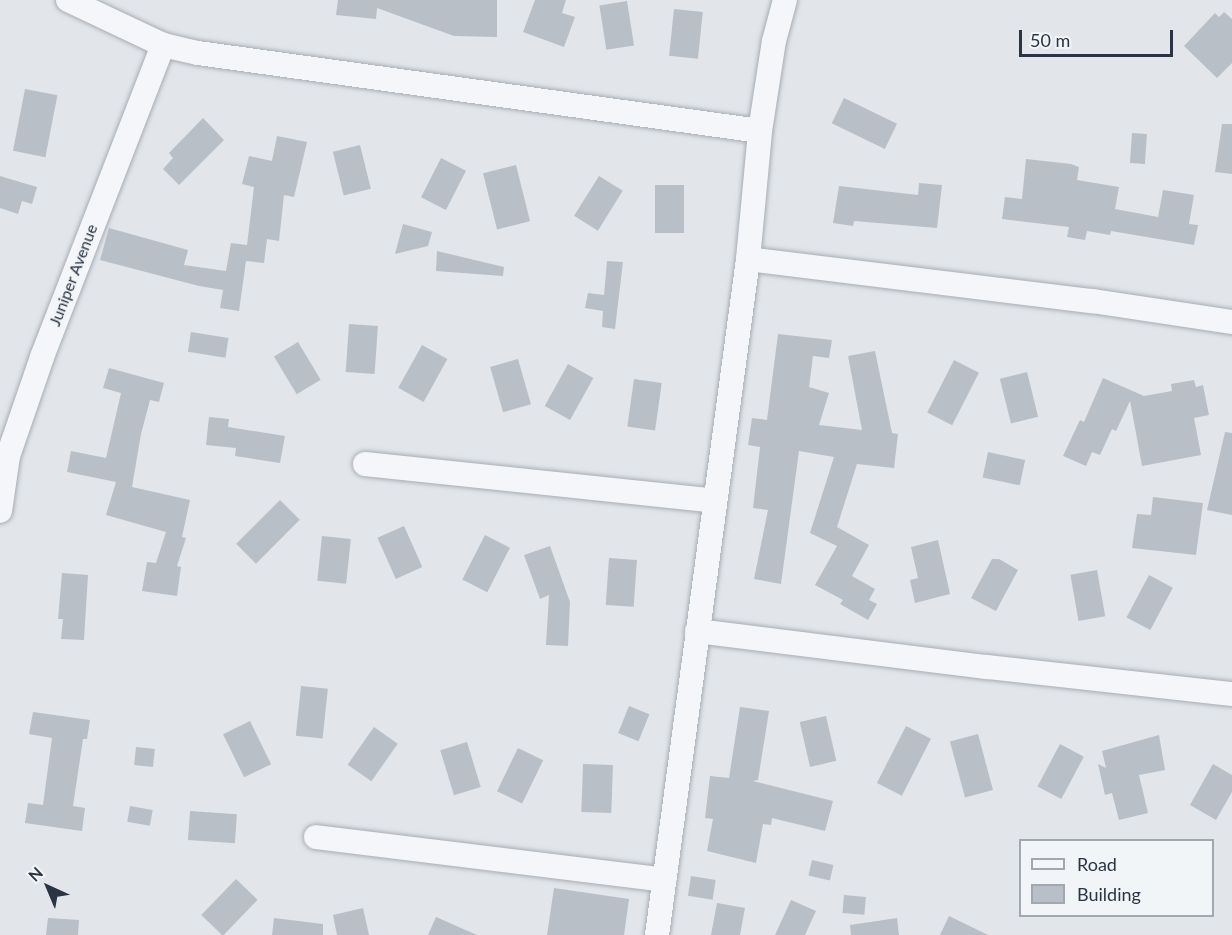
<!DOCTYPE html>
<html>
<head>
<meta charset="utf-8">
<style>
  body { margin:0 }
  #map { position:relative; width:1232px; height:935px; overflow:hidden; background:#e2e6ea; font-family:Lato,sans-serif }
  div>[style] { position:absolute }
  .building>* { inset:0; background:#b9bfc7; transform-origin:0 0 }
  .roads { filter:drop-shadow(0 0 2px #a7adb4) drop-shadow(0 0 2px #a7adb4) }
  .street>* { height:24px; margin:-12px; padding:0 12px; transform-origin:12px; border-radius:12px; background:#f5f6f9 }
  span { translate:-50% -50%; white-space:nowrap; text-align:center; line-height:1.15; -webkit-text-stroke:4.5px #f2f5f8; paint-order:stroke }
  .street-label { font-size:16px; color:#2a3442 }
  .legend { position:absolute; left:1019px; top:839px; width:195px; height:78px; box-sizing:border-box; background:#f2f5f8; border:2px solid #a2a8af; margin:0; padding:8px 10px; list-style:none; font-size:18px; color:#2a3442 }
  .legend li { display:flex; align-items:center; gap:12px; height:30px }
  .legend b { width:30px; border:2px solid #a2a8af }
  .north { position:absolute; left:18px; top:857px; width:60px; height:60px; -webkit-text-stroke:4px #f2f5f8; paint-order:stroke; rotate:316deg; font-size:16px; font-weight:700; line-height:24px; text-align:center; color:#2a3442 }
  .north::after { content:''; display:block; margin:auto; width:21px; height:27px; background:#2a3442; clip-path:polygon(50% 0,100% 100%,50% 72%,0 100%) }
  .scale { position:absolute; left:1019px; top:30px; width:154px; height:27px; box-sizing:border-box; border:3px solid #2a3442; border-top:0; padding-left:8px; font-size:18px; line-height:21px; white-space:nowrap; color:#2a3442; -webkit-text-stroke:4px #f2f5f8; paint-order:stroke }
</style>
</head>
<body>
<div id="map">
  <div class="building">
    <div style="clip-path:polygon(338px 0,497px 0,497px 37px,454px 36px,377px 8px,376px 19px,336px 15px)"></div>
    <div style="clip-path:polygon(535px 0,566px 0,562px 13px,575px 17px,564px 47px,523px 32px)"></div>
    <div style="left:627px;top:1px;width:45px;height:28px;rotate:81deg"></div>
    <div style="left:674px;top:9px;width:29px;height:47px;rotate:6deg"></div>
    <div style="clip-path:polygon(1224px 12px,1232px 19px,1232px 63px,1217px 78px,1184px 46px,1215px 13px,1219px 17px)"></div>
    <div style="left:25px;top:89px;width:33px;height:63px;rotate:11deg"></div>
    <div style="left:844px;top:98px;width:59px;height:28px;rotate:26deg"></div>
    <div style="clip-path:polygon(203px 118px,224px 140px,179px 185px,163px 169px,173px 158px,169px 153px)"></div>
    <div style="clip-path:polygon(1222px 124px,1232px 124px,1232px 174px,1215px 172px)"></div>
    <div style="left:1132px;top:133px;width:15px;height:30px;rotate:4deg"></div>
    <div style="clip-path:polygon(277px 136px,307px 142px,294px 197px,284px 195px,279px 241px,267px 239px,264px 263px,246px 261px,239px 311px,220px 308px,223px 290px,199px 286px,100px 260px,109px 228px,188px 250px,184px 265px,226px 271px,231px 243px,247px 245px,254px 187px,242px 184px,249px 156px,272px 161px)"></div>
    <div style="left:360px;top:145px;width:45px;height:28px;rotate:76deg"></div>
    <div style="left:441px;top:158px;width:28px;height:44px;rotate:27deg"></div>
    <div style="clip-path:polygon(1026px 159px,1071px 164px,1079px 167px,1077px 180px,1119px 187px,1115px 209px,1158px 217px,1163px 190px,1194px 195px,1189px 224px,1198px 225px,1194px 245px,1111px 231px,1110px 235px,1087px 231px,1085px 240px,1067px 237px,1069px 227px,1002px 219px,1005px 197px,1022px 199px)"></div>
    <div style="left:516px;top:165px;width:58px;height:34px;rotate:76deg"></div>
    <div style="clip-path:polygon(0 176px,37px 187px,32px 204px,22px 201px,18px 214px,0 208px)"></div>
    <div style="left:599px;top:176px;width:28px;height:47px;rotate:32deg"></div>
    <div style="clip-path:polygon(919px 183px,942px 185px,937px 228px,854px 221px,853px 226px,833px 223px,839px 186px,918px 195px)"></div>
    <div style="left:655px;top:185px;width:29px;height:48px"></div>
    <div style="clip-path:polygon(403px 224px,432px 232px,428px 246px,395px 254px)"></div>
    <div style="clip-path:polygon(437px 251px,504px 267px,503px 276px,436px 271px)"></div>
    <div style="clip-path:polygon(607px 261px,623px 262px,615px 329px,602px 327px,603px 311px,585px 308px,588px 293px,604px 295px)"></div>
    <div style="left:349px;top:324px;width:29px;height:48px;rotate:4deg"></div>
    <div style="left:191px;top:332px;width:38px;height:20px;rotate:9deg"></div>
    <div style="clip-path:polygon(778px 334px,832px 340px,829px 358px,813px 356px,809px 387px,829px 393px,819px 425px,862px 430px,848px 356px,875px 351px,892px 433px,898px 434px,894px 468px,857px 464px,837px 527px,869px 545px,852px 576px,875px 589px,869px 600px,877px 604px,868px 620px,840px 604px,843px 600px,815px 585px,837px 546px,810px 533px,834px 457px,799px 451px,781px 584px,754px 579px,768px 510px,753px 508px,760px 447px,748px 445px,752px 418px,767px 420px)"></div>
    <div style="left:298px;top:342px;width:44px;height:28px;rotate:59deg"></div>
    <div style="left:422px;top:345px;width:29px;height:49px;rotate:29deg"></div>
    <div style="left:518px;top:359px;width:47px;height:29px;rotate:74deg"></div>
    <div style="left:954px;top:360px;width:28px;height:59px;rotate:27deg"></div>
    <div style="left:568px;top:364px;width:29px;height:48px;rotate:29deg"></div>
    <div style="clip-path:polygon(109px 368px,164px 383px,159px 402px,150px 400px,141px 434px,132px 487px,190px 500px,182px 537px,186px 538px,177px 566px,181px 567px,177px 596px,142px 591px,147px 562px,156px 563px,166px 532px,106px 515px,116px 482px,67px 472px,71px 451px,106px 458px,121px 393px,103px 388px)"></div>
    <div style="left:1027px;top:372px;width:46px;height:28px;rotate:76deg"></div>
    <div style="clip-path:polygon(1103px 378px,1144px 396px,1172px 391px,1171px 384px,1194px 380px,1196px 387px,1203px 385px,1209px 415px,1194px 418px,1201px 455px,1142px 466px,1130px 401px,1116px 431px,1112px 429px,1100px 455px,1092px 452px,1086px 466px,1063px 456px,1080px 420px,1084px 422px)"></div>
    <div style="left:634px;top:379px;width:28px;height:48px;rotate:8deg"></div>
    <div style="clip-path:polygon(209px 417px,229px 419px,228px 427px,285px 436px,280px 463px,235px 456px,236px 448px,206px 445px)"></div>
    <div style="clip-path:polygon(1225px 432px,1232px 433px,1232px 515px,1207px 510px)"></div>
    <div style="left:988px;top:452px;width:38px;height:26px;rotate:12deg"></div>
    <div style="clip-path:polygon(1153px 497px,1203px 503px,1196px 555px,1132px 548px,1137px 514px,1151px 515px)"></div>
    <div style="left:280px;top:500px;width:28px;height:62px;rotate:45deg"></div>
    <div style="left:404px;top:526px;width:45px;height:29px;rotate:66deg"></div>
    <div style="left:485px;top:535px;width:28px;height:50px;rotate:27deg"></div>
    <div style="left:322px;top:536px;width:29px;height:45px;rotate:6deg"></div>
    <div style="clip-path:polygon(938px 540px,950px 594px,915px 603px,910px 580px,918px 578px,911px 547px)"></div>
    <div style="clip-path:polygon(550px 546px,570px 602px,568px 646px,546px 645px,549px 595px,540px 599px,524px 555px)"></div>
    <div style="left:609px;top:558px;width:28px;height:47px;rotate:4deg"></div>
    <div style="clip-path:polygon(992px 559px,999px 559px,1018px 570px,996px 611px,971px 598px)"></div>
    <div style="left:1097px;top:570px;width:47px;height:27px;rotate:80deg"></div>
    <div style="clip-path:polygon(62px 573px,88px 575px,84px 640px,61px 639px,63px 619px,58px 619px)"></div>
    <div style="left:1149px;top:575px;width:27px;height:48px;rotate:28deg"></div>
    <div style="left:301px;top:686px;width:27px;height:50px;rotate:6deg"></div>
    <div style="left:629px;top:706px;width:22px;height:29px;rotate:22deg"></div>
    <div style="clip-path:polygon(740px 707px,769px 711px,758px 780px,753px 781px,833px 801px,825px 831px,772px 818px,771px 825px,763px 824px,756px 863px,707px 851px,713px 819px,705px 818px,710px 776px,729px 778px)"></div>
    <div style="clip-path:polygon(33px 712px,90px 720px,87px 739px,83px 739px,73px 806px,85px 808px,82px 831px,25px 823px,28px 803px,43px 805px,52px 738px,29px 734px)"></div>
    <div style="left:826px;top:716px;width:46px;height:27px;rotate:77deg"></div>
    <div style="left:250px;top:721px;width:48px;height:30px;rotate:64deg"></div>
    <div style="left:906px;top:726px;width:28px;height:64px;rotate:27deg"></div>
    <div style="left:374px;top:727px;width:29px;height:46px;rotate:35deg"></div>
    <div style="left:978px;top:734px;width:58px;height:29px;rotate:75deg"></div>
    <div style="clip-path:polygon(1159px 735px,1165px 770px,1139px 775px,1148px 813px,1119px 820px,1112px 793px,1105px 795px,1098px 764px,1106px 768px,1102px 751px)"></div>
    <div style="left:467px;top:742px;width:47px;height:28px;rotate:73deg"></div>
    <div style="left:1060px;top:744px;width:27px;height:48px;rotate:28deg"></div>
    <div style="left:136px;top:747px;width:19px;height:18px;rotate:6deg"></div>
    <div style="left:518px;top:748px;width:28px;height:48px;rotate:26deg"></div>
    <div style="left:583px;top:764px;width:30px;height:48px;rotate:2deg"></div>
    <div style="clip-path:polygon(1213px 764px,1232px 775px,1232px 792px,1216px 820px,1190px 805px)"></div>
    <div style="left:130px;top:806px;width:23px;height:16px;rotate:10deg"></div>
    <div style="left:190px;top:811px;width:47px;height:29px;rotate:4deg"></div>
    <div style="left:812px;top:860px;width:22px;height:16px;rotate:13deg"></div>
    <div style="left:691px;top:876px;width:25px;height:20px;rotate:9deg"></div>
    <div style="left:236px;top:879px;width:30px;height:50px;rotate:44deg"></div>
    <div style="clip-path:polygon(554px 888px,629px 899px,624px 935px,547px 935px)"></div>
    <div style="left:844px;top:895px;width:22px;height:18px;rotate:5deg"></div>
    <div style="clip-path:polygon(791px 900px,816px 911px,805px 935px,775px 935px)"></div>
    <div style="clip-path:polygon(717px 903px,745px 908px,740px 935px,711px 935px)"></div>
    <div style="clip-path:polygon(363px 908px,369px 935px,337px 935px,333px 915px)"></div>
    <div style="clip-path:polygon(949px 916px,988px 935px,940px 935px)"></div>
    <div style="clip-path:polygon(436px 917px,477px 935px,428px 935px)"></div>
    <div style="clip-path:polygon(48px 918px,79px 920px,78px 935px,46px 935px)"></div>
    <div style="clip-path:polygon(274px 918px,323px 924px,323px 935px,272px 935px)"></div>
    <div style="clip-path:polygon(897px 918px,899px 935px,851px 935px,850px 925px)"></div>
  </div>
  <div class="roads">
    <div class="street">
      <div style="left:68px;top:0;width:105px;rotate:25.3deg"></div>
      <div style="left:163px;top:45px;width:36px;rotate:13deg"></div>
      <div style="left:198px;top:53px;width:567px;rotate:7.9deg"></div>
      <div style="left:748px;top:259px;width:347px;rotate:7deg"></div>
      <div style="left:1092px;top:301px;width:142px;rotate:8.5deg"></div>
      <div style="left:365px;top:464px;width:352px;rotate:6deg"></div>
      <div style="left:0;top:511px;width:56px;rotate:-81.7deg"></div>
      <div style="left:8px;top:456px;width:105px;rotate:-71deg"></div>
      <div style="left:42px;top:357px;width:335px;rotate:-68.8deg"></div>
      <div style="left:697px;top:631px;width:292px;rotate:7.1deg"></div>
      <div style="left:987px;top:667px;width:246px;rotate:6.3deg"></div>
      <div style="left:316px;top:837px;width:351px;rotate:7deg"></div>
      <div style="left:657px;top:935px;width:682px;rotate:-82.33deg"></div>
      <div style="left:748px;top:259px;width:129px;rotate:-84.6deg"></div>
      <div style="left:760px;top:131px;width:91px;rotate:-81.2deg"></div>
      <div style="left:774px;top:41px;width:42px;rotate:-75deg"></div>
    </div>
  </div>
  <div class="street-label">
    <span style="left:73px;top:275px;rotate:-69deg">Juniper Avenue</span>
  </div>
  <ul class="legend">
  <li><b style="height:8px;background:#f5f6f9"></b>Road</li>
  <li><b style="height:16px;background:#b9bfc7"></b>Building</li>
  </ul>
  <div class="north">N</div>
  <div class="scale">50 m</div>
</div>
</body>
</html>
